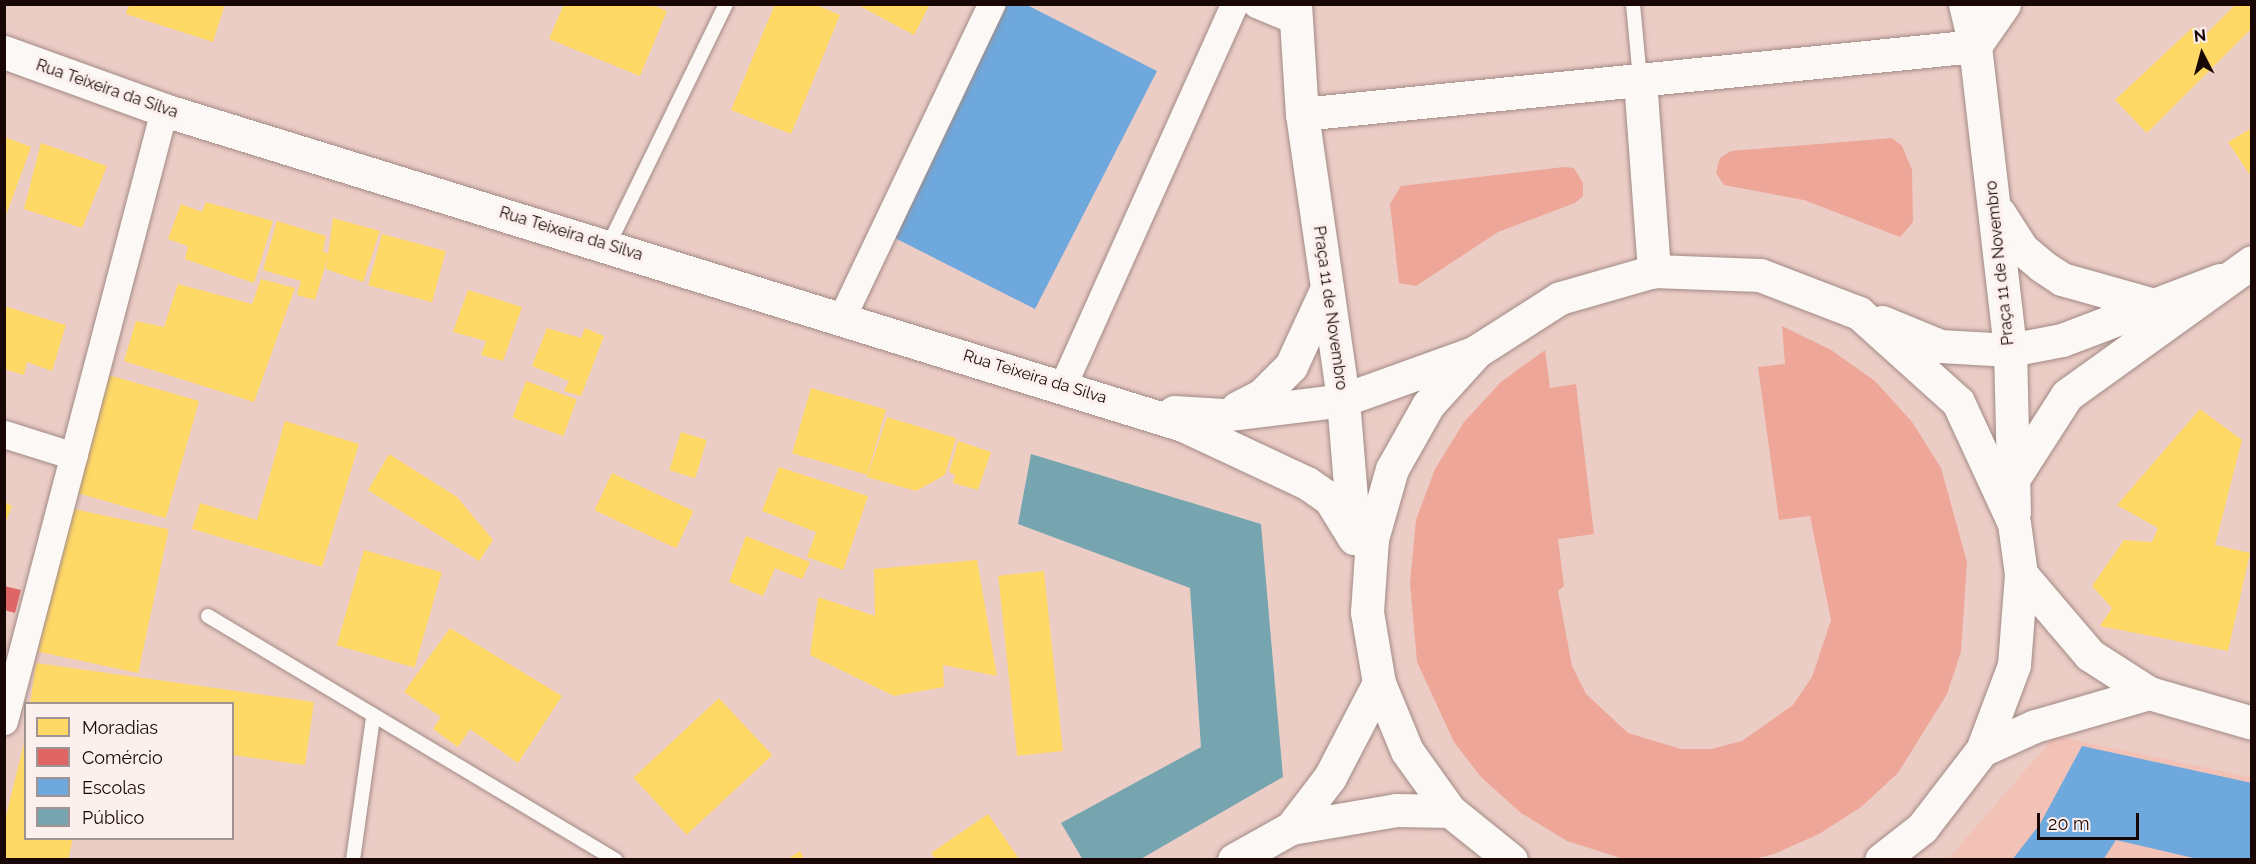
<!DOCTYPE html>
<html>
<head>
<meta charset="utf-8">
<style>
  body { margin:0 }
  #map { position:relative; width:2256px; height:864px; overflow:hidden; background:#eccdc6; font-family:Raleway,sans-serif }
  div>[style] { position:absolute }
  .built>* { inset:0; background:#f3c2b7 }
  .green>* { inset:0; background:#eda697 }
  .homes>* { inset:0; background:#ffd966; transform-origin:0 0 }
  .shops>* { inset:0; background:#e06666 }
  .schools>* { inset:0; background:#6fa8dc }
  .public>* { inset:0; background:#76a5af }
  .roads { filter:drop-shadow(0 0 2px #a18a85) drop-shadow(0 0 2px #a18a85) }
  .lane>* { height:14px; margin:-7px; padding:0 7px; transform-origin:7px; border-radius:7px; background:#fcf8f6 }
  .street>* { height:27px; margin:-13.5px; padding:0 13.5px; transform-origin:13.5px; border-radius:13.5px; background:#fcf8f6 }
  .secondary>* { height:33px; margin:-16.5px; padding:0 16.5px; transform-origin:16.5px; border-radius:16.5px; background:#fcf8f6 }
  span { translate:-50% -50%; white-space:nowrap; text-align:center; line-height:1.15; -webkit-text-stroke:6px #fcf0ee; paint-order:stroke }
  .street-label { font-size:16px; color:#190705 }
  .frame { position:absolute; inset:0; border:6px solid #190705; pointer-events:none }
  .legend { position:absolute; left:24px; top:702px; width:210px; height:138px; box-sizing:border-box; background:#fcf0ee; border:2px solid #a19391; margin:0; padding:8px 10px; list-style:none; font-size:18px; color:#190705 }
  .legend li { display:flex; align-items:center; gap:12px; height:30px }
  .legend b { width:30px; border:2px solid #a19391 }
  .north { position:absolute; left:2172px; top:24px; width:60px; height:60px; -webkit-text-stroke:4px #fcf0ee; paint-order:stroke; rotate:354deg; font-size:16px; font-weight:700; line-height:24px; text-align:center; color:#190705 }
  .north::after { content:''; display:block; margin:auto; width:21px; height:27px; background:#190705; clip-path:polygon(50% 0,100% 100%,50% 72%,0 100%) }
  .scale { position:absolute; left:2037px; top:813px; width:102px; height:27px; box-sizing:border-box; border:3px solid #190705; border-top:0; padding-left:8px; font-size:18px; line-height:21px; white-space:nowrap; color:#190705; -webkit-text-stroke:4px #fcf0ee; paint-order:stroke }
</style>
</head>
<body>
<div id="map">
  <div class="built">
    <div style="clip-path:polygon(2055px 736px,2251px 777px,2251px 859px,1947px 860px)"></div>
  </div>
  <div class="green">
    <div style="clip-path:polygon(1892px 138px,1902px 146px,1912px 170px,1913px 222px,1900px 237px,1804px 200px,1724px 185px,1716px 173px,1720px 158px,1731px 151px)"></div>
    <div style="clip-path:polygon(1564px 167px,1574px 168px,1583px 183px,1583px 196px,1575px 203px,1498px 232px,1416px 286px,1399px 283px,1390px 204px,1401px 186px)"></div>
    <div style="clip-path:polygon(1782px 326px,1831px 350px,1875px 381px,1912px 422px,1941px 468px,1967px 562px,1961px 652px,1947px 694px,1898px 773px,1861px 807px,1819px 834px,1774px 854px,1749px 860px,1624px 859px,1567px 841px,1521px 813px,1481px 777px,1454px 742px,1417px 662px,1410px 583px,1416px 520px,1435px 469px,1464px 422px,1501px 382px,1545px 350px,1550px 388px,1576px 384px,1594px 534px,1558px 539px,1564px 586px,1558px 591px,1572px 666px,1586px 694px,1628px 733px,1681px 749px,1711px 749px,1742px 741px,1793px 705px,1812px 677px,1831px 620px,1810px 516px,1779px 520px,1758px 367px,1785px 364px)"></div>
  </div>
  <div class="homes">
    <div style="clip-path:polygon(129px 4px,225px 4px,213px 42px,126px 14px)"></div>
    <div style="clip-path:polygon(564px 4px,650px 4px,667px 11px,640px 76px,549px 39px)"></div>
    <div style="clip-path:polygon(775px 4px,814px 4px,840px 15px,791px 134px,731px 110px)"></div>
    <div style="clip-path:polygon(856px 4px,930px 4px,914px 35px)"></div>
    <div style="clip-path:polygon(2236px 4px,2252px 4px,2252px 28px,2147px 133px,2115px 100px,2193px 27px,2202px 38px)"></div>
    <div style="clip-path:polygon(2252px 128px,2252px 178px,2228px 142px)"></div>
    <div style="clip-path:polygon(5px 137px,31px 147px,5px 218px)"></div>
    <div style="clip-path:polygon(41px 143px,107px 166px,82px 228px,24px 209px)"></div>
    <div style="clip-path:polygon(206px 202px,273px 221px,254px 283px,185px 259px,188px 246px,168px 239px,181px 204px,202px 212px)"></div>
    <div style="clip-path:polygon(333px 218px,380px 231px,363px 282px,326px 269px)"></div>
    <div style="clip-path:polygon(277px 221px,326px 236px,323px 251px,329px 254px,315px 300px,297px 295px,301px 281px,263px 270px)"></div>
    <div style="left:382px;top:234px;width:66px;height:53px;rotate:15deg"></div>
    <div style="clip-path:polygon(261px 279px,295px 288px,254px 402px,124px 361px,136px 321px,164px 327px,178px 284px,252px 304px)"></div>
    <div style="clip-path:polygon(468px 290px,522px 307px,503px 361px,481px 355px,486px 341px,453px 332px)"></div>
    <div style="clip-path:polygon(4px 306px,66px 325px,52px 371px,27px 362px,24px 375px,4px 369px)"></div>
    <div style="clip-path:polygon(547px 328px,581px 338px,585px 328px,604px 336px,581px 396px,564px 391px,569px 381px,532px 366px)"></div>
    <div style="left:105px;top:374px;width:98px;height:122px;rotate:16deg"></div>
    <div style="left:526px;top:381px;width:54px;height:39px;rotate:20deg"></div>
    <div style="left:811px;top:388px;width:78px;height:68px;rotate:16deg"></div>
    <div style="clip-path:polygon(2200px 409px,2242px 440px,2215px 545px,2250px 553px,2228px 651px,2100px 626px,2112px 608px,2092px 586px,2124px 540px,2152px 542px,2158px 528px,2117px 505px)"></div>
    <div style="clip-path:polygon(887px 417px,956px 438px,945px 475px,916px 491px,867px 477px)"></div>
    <div style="clip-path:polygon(285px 421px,359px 444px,322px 567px,192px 529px,200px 503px,257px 520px)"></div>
    <div style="left:681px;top:432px;width:27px;height:40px;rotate:17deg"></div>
    <div style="clip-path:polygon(958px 441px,991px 452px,978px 490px,953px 483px,955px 475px,949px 472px)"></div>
    <div style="clip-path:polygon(389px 454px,457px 497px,493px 540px,479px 561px,368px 490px)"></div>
    <div style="clip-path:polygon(779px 467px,868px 496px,843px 570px,807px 557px,816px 532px,762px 511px)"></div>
    <div style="left:612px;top:473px;width:90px;height:41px;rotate:25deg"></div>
    <div style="clip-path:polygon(4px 502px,12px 506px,5px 524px,4px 524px)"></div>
    <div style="left:69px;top:508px;width:102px;height:147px;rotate:12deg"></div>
    <div style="clip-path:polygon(746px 536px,810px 562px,802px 579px,775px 568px,763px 596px,729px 582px)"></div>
    <div style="left:364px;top:550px;width:81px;height:99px;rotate:16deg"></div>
    <div style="clip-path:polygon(977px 560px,997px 676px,943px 665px,944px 687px,894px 696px,810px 655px,818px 597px,875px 616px,874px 569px)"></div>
    <div style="left:1044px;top:571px;width:181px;height:46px;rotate:84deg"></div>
    <div style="clip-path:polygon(450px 628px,562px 696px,518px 763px,470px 729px,458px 747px,433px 729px,441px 717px,404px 692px)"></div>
    <div style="clip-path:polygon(36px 663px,314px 702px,305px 765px,232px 755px,232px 704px,30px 704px)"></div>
    <div style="left:719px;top:698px;width:78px;height:117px;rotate:47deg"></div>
    <div style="clip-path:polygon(26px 735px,26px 838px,73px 838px,68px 860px,5px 860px,5px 820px)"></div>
    <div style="clip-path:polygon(988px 814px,1020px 860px,936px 860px,931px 853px)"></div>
    <div style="clip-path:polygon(800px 851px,805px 860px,786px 860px)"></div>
  </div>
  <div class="shops">
    <div style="clip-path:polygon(4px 586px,21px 590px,15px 613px,4px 610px)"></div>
  </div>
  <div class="schools">
    <div style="clip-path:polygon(1007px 4px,1025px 4px,1157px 71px,1035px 309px,889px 235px)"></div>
    <div style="clip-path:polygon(2082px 746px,2252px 783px,2252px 860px,2202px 860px,2116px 840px,2103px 860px,2012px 860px,2040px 824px)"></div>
  </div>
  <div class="public">
    <div style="clip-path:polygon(1031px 454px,1261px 524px,1283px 777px,1139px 860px,1083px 860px,1061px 823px,1201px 747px,1190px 588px,1018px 524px)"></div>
  </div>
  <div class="roads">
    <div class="lane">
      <div style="left:1633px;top:4px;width:76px;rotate:84.7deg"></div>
      <div style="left:608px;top:246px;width:269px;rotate:-64deg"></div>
      <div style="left:208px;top:616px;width:475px;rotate:30.9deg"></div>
      <div style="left:353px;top:860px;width:144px;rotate:-82deg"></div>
    </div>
    <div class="street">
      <div style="left:1256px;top:4px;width:41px;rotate:22.8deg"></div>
      <div style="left:842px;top:317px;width:347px;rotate:-64.5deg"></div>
      <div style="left:1063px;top:385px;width:418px;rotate:-65.8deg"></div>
      <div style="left:4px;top:434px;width:73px;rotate:17.4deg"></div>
      <div style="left:4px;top:721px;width:632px;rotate:-75.33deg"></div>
    </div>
    <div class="secondary">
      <div style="left:1295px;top:4px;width:110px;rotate:86.4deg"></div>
      <div style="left:1302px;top:114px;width:289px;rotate:81.8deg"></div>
      <div style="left:1343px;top:400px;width:133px;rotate:85.3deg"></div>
      <div style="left:1965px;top:4px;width:43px;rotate:76.6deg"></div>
      <div style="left:1975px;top:46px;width:306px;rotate:83.4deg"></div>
      <div style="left:2010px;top:350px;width:162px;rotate:88.6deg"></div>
      <div style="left:1975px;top:46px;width:51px;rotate:-55.4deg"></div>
      <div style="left:4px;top:52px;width:170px;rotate:19.9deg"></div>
      <div style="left:164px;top:110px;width:1067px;rotate:17.18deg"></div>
      <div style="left:1183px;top:425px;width:137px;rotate:25.1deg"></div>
      <div style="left:1307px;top:483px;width:28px;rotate:35deg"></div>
      <div style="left:1330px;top:499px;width:46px;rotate:58.4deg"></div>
      <div style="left:1640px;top:80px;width:192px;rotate:85.8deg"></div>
      <div style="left:1302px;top:114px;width:676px;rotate:-5.77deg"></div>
      <div style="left:1999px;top:213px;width:43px;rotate:57.4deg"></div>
      <div style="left:2022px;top:249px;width:26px;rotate:40deg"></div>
      <div style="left:2042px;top:266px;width:24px;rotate:33deg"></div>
      <div style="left:2062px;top:279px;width:88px;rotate:15.8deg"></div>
      <div style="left:1882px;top:322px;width:63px;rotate:22.5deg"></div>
      <div style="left:1940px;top:346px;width:70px;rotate:3.3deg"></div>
      <div style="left:2010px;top:350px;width:53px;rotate:-10.9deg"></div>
      <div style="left:2062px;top:340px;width:169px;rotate:-20.8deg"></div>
      <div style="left:1237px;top:408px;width:28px;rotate:-27deg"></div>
      <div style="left:1262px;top:395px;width:41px;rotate:-45deg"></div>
      <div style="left:1291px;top:366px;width:86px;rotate:-65.2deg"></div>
      <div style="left:1174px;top:412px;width:49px;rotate:3.5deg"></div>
      <div style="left:1223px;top:415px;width:121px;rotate:-7.1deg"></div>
      <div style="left:1343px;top:400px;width:136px;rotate:-19.8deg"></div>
      <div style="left:2015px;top:476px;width:96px;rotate:-57.3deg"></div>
      <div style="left:2067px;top:395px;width:228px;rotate:-35.7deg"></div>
      <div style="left:2021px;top:574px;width:106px;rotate:49.6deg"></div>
      <div style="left:2090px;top:655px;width:70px;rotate:32.8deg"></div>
      <div style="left:2149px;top:693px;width:107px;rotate:16.2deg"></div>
      <div style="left:1982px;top:750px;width:58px;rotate:-24.4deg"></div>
      <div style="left:2035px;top:726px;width:119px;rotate:-16.1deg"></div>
      <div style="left:1291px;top:828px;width:64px;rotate:-52.6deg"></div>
      <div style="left:1330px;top:777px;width:106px;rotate:-62.5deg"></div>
      <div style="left:1234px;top:860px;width:65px;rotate:-29.3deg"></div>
      <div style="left:1291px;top:828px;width:107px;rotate:-9.7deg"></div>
      <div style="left:1396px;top:810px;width:54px;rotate:1.1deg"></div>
      <div style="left:1511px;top:860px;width:78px;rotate:-141.2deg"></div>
      <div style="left:1450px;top:811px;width:74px;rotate:-125.6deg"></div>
      <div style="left:1407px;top:751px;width:74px;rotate:-112.4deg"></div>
      <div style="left:1379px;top:683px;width:72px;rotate:-99.6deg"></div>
      <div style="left:1367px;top:612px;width:73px;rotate:-86.1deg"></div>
      <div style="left:1372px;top:539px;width:73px;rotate:-74.1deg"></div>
      <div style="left:1392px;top:469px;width:73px;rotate:-60.6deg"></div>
      <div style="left:1428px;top:405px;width:73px;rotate:-47.8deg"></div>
      <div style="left:1477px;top:351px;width:98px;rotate:-32.6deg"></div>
      <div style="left:1560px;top:298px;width:98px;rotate:-16deg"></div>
      <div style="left:1654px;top:271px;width:106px;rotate:2.2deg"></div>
      <div style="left:1760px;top:275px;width:106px;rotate:21deg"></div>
      <div style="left:1859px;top:313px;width:133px;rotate:42deg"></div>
      <div style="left:1958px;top:402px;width:133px;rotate:65.2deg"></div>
      <div style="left:2014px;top:523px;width:51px;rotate:82.2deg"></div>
      <div style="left:2021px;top:574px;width:91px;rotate:94.4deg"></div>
      <div style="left:2014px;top:665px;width:91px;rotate:110.6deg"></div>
      <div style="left:1982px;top:750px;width:98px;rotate:127.6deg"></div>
      <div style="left:1922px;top:828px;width:52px;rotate:142deg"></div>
    </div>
  </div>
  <div class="street-label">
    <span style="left:107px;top:89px;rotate:19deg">Rua Teixeira da Silva</span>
    <span style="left:571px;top:234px;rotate:17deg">Rua Teixeira da Silva</span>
    <span style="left:2000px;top:263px;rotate:-96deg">Praça 11 de Novembro</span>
    <span style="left:1330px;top:308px;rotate:82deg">Praça 11 de Novembro</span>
    <span style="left:1035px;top:377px;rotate:17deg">Rua Teixeira da Silva</span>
  </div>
  <div class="frame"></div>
  <ul class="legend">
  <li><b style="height:16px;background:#ffd966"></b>Moradias</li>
  <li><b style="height:16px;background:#e06666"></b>Comércio</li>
  <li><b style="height:16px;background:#6fa8dc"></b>Escolas</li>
  <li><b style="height:16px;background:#76a5af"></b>Público</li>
  </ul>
  <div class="north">N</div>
  <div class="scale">20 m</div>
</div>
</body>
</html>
